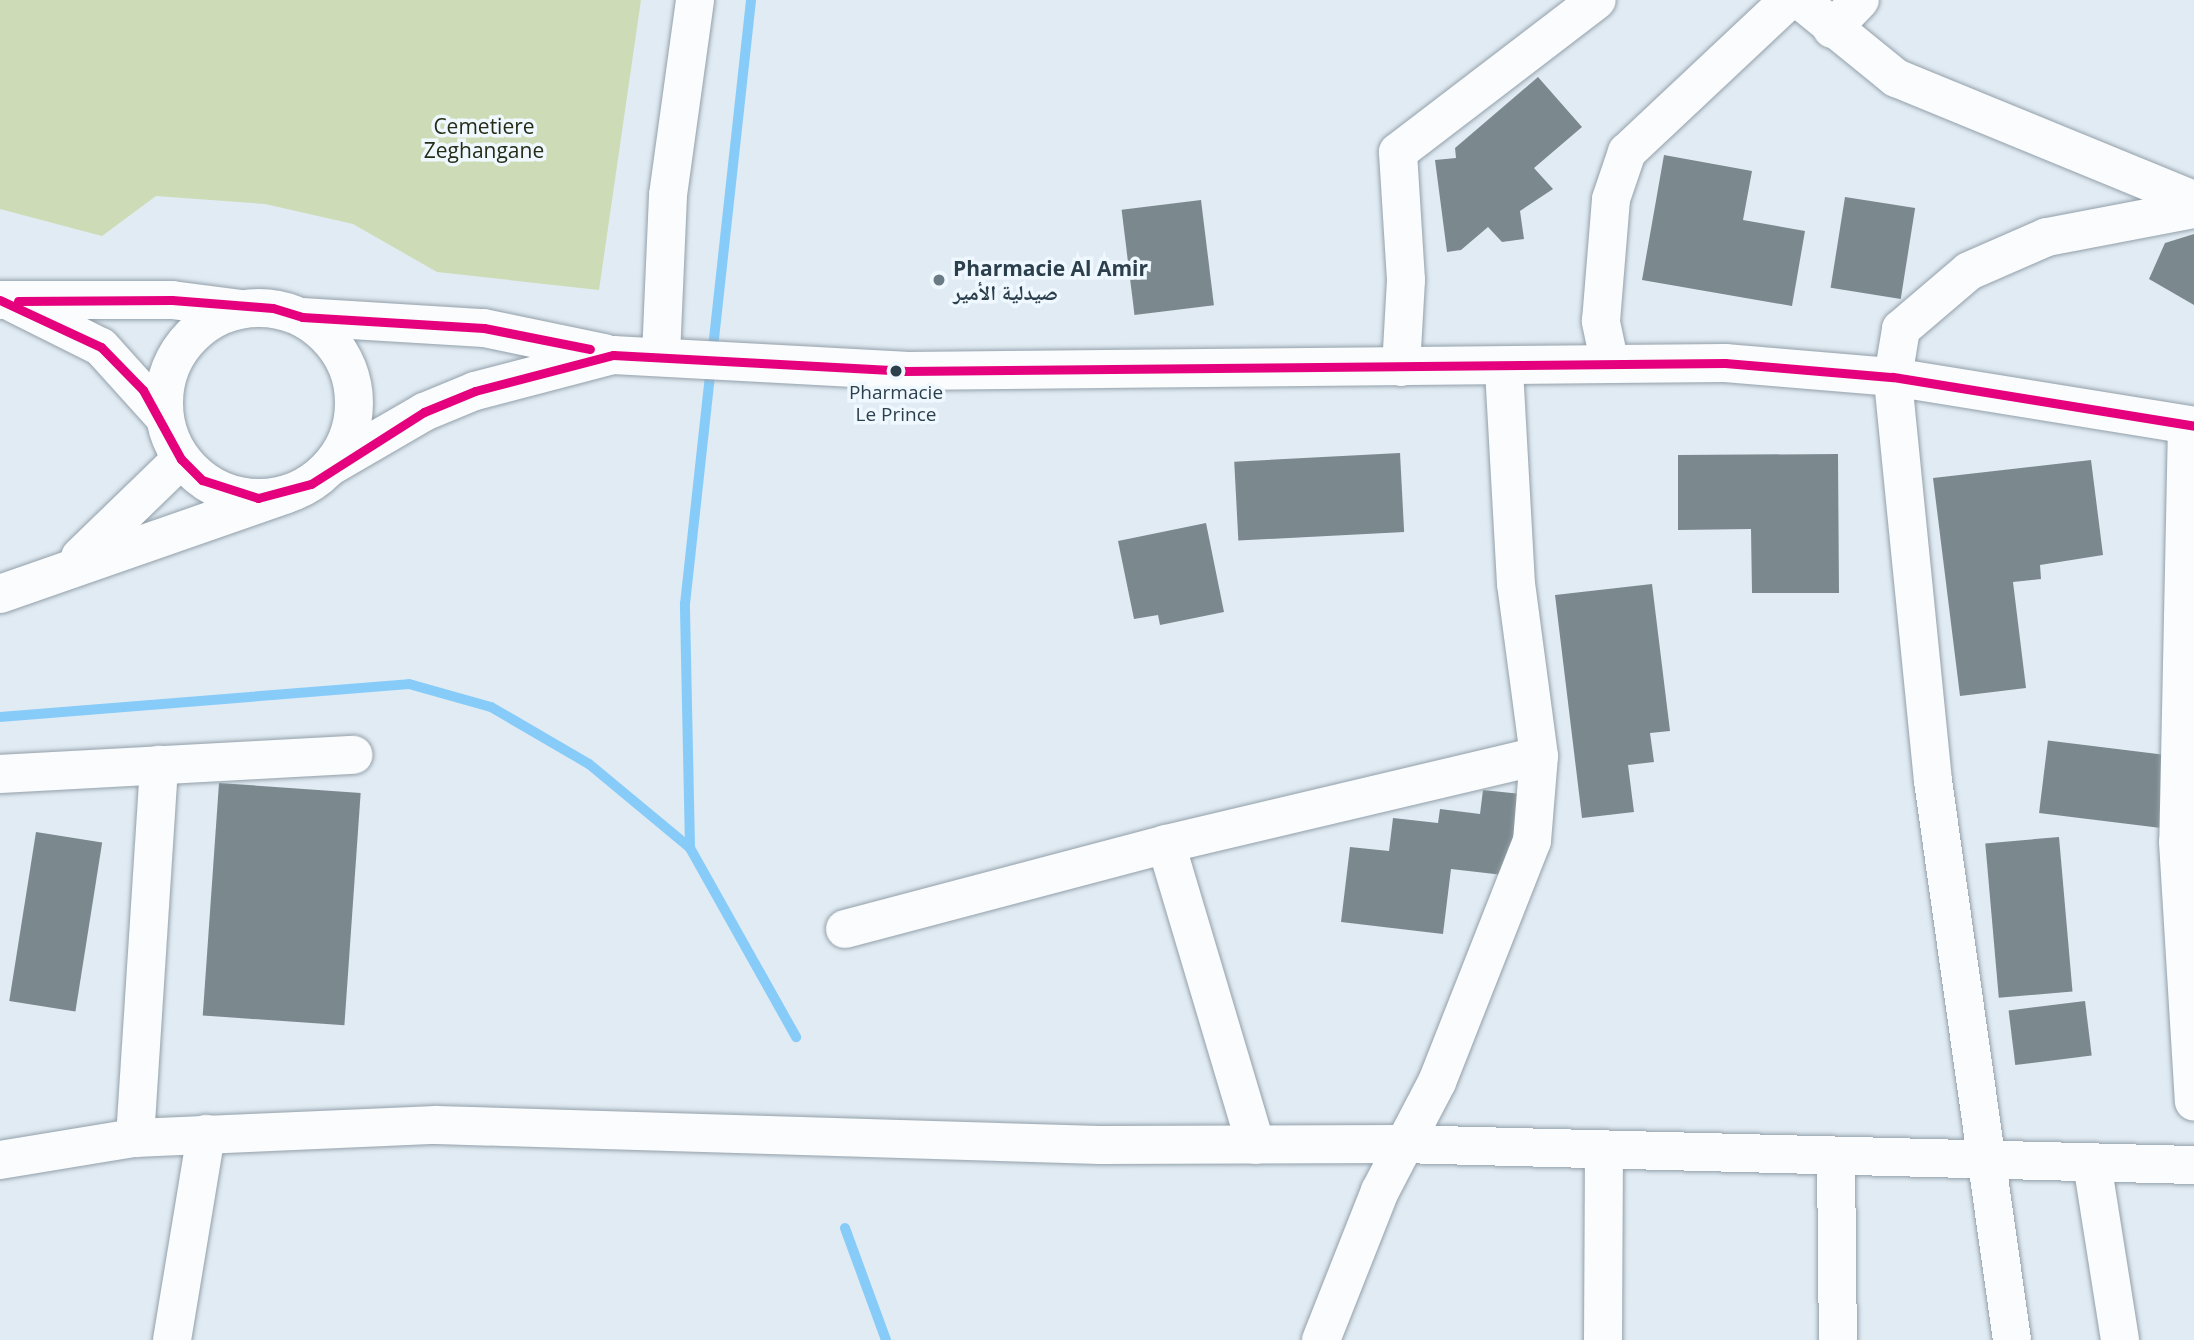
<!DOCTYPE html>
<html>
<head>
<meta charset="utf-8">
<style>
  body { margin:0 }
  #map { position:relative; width:2194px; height:1340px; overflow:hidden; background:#e1ebf3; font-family:"Open Sans","Noto Naskh Arabic",sans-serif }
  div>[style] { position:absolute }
  .green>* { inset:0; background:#cddcb6 }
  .stream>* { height:10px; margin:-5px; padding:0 5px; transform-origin:5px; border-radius:5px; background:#87ccf9 }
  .building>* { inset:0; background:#7b898e; transform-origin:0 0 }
  .roads { filter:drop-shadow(0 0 2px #93a0aa) drop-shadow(0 0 2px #93a0aa) }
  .minor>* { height:38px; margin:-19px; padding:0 19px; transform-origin:19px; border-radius:19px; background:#fafcfd }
  .major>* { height:38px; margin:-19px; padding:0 19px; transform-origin:19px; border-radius:19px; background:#fafcfd }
  .major>.ring { margin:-19px; padding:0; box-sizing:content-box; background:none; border:38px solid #fafcfd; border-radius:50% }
  .bus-1>* { height:9px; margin:-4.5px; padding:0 4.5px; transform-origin:4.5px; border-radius:4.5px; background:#e5007d }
  .dots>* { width:19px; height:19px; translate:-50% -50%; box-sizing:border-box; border:4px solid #eff8ff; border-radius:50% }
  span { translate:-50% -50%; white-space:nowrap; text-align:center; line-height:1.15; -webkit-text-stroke:7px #eff8ff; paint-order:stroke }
  .bus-label { font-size:19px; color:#2c3f4c }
  .park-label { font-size:21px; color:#272c16 }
  .poi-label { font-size:21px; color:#2c3f4c; font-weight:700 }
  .left { translate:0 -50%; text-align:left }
</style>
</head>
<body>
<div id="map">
  <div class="green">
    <div style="clip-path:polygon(0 0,641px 0,599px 290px,437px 272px,353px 224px,265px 204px,156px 196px,102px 236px,0 209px)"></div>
  </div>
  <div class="stream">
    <div style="left:0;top:717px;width:410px;rotate:-4.6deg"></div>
    <div style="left:409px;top:684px;width:85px;rotate:15.7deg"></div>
    <div style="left:491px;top:707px;width:113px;rotate:30.2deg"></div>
    <div style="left:589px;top:764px;width:131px;rotate:39.7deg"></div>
    <div style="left:690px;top:848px;width:217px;rotate:60.7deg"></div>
    <div style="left:690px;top:848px;width:244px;rotate:-91.2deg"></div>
    <div style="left:685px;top:604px;width:608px;rotate:-83.76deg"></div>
    <div style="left:845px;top:1228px;width:119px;rotate:69.9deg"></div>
  </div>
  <div class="building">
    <div style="clip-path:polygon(1538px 77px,1582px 127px,1534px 168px,1553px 189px,1520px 211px,1524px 239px,1502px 242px,1488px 227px,1461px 250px,1447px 252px,1435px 160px,1456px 158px,1455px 148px)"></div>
    <div style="clip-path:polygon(1664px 155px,1752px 171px,1743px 220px,1805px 231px,1792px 306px,1642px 280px)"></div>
    <div style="left:1845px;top:197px;width:71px;height:92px;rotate:9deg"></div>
    <div style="left:1201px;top:200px;width:106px;height:80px;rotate:83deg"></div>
    <div style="clip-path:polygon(2194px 234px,2194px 305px,2149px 279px,2165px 243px)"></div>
    <div style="left:1400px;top:453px;width:79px;height:166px;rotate:87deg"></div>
    <div style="clip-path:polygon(1838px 454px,1839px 593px,1752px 593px,1751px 529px,1678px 530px,1678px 455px)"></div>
    <div style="clip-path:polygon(2091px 460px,2103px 555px,2040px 565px,2041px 579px,2013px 582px,2026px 688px,1960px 696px,1933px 478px)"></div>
    <div style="clip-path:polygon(1206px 523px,1224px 612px,1160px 625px,1158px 615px,1134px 619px,1118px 541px)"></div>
    <div style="clip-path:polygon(1652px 584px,1670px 731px,1650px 733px,1654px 762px,1628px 765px,1634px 812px,1582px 818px,1555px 595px)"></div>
    <div style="left:2174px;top:756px;width:73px;height:127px;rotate:97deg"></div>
    <div style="left:219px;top:783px;width:142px;height:233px;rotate:4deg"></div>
    <div style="clip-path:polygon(1483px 790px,1521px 794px,1512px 876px,1451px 869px,1443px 934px,1341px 922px,1350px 847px,1389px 851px,1393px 818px,1438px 823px,1440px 809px,1480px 814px)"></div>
    <div style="left:36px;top:832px;width:67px;height:171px;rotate:9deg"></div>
    <div style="left:2059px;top:837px;width:155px;height:74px;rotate:85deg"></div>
    <div style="left:2085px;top:1001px;width:55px;height:77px;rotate:83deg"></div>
  </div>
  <div class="roads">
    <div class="minor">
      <div style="left:1800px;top:0;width:124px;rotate:39.1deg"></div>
      <div style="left:1896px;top:78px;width:322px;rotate:22.3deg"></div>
      <div style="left:1832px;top:29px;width:40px;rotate:-46deg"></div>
      <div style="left:661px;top:356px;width:161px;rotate:-87.5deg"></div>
      <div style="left:668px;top:195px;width:197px;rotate:-82.1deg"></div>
      <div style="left:1609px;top:360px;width:40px;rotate:-102deg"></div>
      <div style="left:1601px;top:321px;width:122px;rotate:-85.3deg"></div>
      <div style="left:1611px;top:199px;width:50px;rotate:-71.2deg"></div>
      <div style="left:1627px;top:152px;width:222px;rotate:-43.2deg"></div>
      <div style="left:1401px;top:367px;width:87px;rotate:-86.7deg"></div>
      <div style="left:1406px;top:280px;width:128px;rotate:-93.6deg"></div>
      <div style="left:1398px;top:152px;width:250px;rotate:-37.4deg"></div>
      <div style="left:2187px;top:425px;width:417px;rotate:91.2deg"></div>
      <div style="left:2178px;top:842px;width:260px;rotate:86.5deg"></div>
      <div style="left:80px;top:557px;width:141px;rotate:-44.1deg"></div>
      <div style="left:0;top:594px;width:304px;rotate:-19.2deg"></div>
      <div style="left:0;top:774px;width:354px;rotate:-3.1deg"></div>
      <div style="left:1166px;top:844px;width:314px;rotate:73.4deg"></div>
      <div style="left:845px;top:929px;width:332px;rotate:-14.8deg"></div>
      <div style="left:1166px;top:844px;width:383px;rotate:-13.3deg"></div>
      <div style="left:135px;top:1138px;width:374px;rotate:-86.3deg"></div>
      <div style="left:1836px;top:1159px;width:181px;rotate:89.4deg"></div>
      <div style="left:0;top:1160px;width:137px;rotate:-9.3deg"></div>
      <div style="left:135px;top:1138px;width:301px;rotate:-2.5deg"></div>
      <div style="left:436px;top:1125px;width:664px;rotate:1.73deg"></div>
      <div style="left:1100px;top:1145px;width:301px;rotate:-0.2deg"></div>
      <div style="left:1401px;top:1144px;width:793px;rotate:1.52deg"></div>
      <div style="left:2092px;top:1163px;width:179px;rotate:81deg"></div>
      <div style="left:172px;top:1340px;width:209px;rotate:-80.6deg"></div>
      <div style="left:1321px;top:1340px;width:160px;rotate:-68.4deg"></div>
      <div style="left:1380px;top:1191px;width:123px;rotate:-62.4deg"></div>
      <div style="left:1437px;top:1082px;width:259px;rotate:-68.5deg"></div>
      <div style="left:1532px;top:841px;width:85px;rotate:-85.3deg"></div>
      <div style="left:1539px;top:756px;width:174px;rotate:-97.6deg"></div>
      <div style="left:1516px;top:584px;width:218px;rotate:-93.2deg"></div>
      <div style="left:1603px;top:1340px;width:188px;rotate:-89.7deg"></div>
      <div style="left:2012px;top:1340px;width:565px;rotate:-98.04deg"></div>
      <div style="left:1933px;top:781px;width:406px;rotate:-95.7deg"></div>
      <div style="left:1893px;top:377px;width:49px;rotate:-80.5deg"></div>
      <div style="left:1901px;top:329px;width:89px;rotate:-40.5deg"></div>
      <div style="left:1969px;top:271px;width:85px;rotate:-23.6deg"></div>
      <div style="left:2047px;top:237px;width:150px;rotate:-10.8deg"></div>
    </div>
    <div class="major">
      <div style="left:0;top:300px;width:172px"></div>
      <div style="left:172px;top:300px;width:70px;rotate:7.4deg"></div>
      <div style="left:13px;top:303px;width:98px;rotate:26.6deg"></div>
      <div style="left:101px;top:347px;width:94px;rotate:48deg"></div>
      <div class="ring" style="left:164px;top:308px;width:152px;height:152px"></div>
      <div style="left:302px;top:317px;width:182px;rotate:3.5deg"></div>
      <div style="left:484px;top:328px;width:123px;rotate:11.8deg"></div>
      <div style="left:331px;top:466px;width:108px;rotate:-30.1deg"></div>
      <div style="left:424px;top:412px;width:55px;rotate:-22.4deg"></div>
      <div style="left:475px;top:391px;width:143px;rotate:-14.6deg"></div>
      <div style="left:613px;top:355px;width:292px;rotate:3.1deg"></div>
      <div style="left:905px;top:371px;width:820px;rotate:-0.56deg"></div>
      <div style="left:1725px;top:363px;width:169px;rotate:4.8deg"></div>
      <div style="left:1893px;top:377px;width:305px;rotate:9.2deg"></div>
    </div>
  </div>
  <div class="bus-1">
    <div style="left:0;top:300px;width:111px;rotate:25deg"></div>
    <div style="left:101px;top:347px;width:60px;rotate:45.7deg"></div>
    <div style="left:143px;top:390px;width:79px;rotate:61.2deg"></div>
    <div style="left:181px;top:459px;width:30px;rotate:45deg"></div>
    <div style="left:202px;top:480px;width:59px;rotate:17.8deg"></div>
    <div style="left:258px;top:498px;width:55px;rotate:-14.8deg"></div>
    <div style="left:311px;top:484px;width:134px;rotate:-32.5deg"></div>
    <div style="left:424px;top:412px;width:55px;rotate:-22.4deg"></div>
    <div style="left:475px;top:391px;width:143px;rotate:-14.6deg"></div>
    <div style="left:613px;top:355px;width:292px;rotate:3.1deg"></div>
    <div style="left:905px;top:371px;width:820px;rotate:-0.56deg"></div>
    <div style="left:1725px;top:363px;width:169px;rotate:4.8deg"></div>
    <div style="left:1893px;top:377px;width:305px;rotate:9.2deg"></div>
    <div style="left:18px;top:301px;width:154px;rotate:-0.4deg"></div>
    <div style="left:172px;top:300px;width:101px;rotate:4.5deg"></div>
    <div style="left:273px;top:308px;width:30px;rotate:17deg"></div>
    <div style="left:302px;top:317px;width:182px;rotate:3.5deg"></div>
    <div style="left:484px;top:328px;width:108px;rotate:11.2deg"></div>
  </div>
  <div class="dots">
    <div style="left:939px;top:280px;background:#6b7b86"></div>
    <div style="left:896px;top:371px;background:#2c3f4c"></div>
  </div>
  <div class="bus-label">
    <span style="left:896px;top:404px">Pharmacie<br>Le Prince</span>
  </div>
  <div class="park-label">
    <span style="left:484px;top:138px">Cemetiere<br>Zeghangane</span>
  </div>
  <div class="poi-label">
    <span class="left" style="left:953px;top:280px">Pharmacie Al Amir<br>صيدلية الأمير</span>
  </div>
</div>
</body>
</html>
